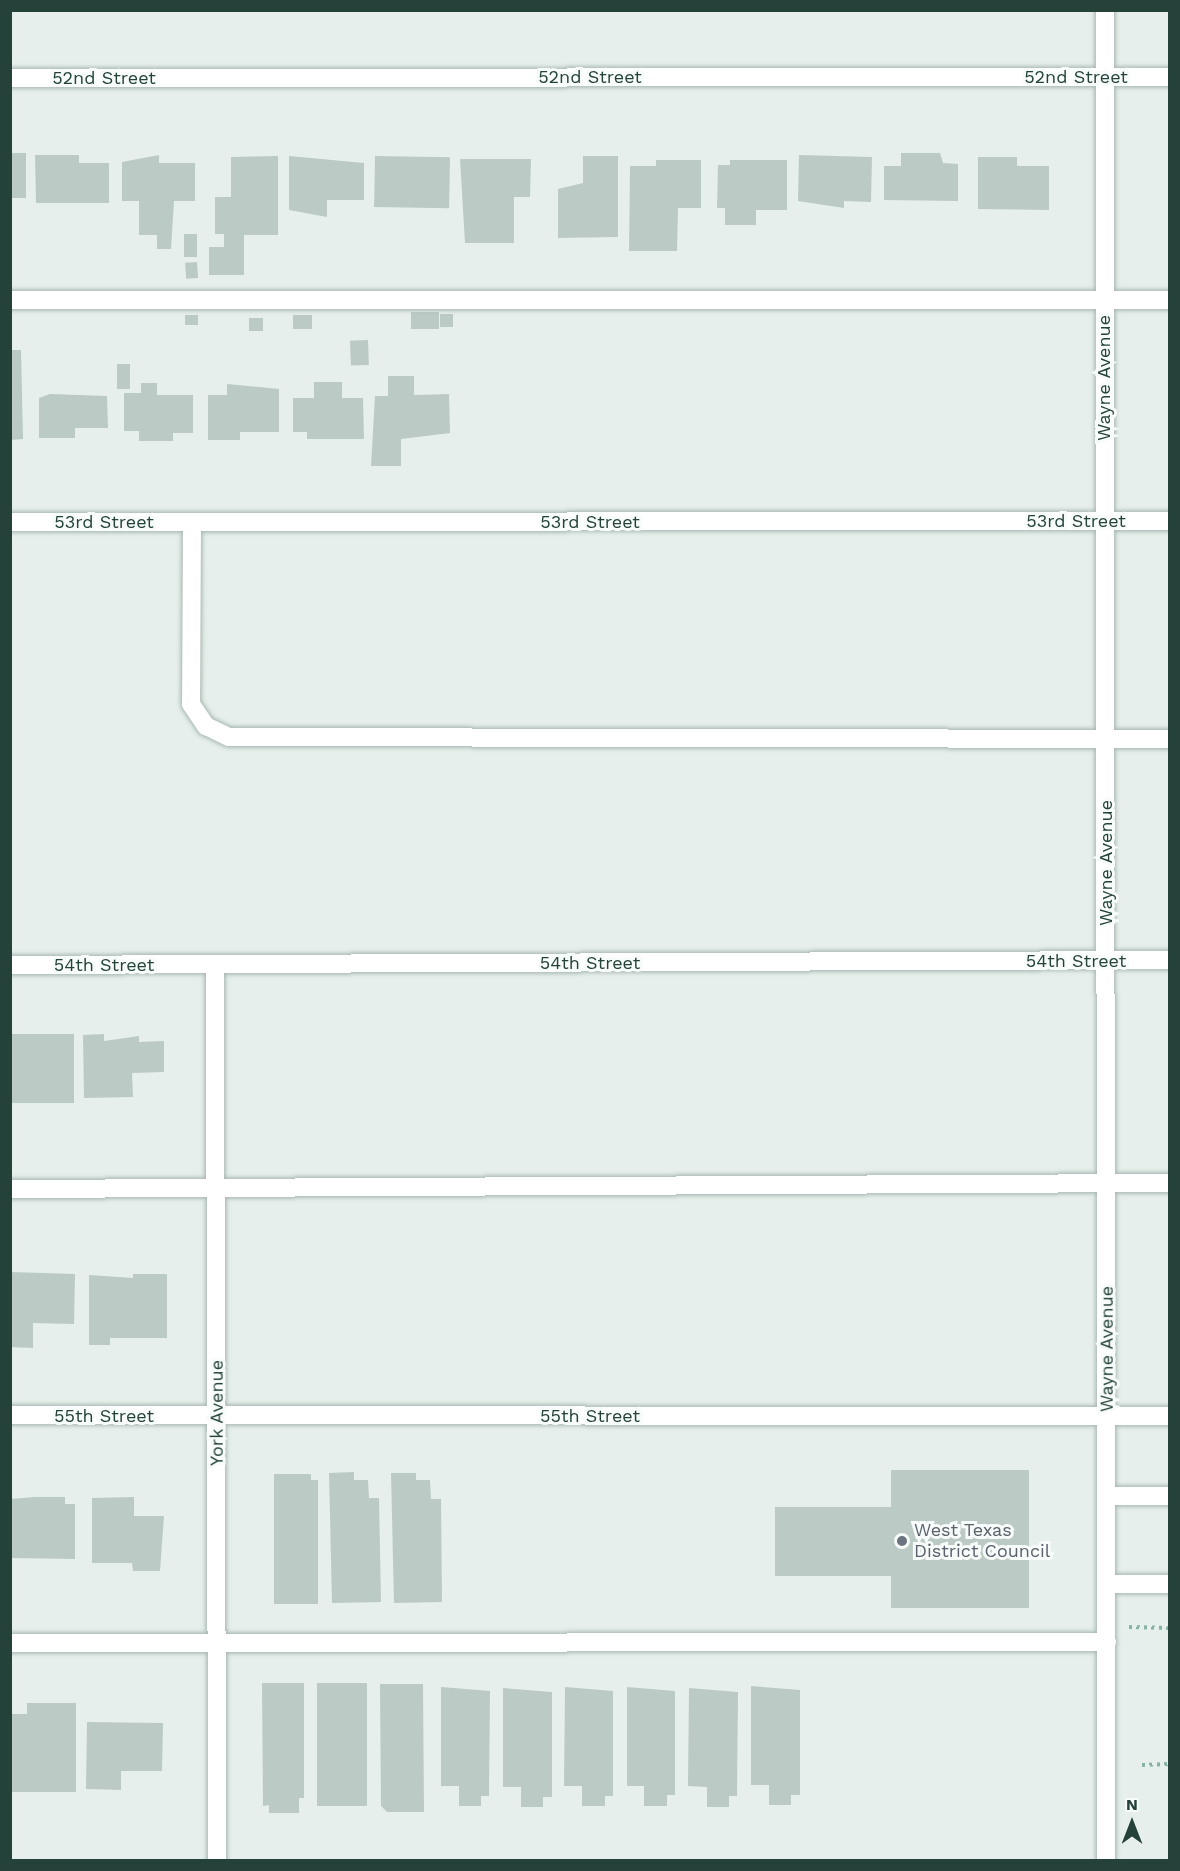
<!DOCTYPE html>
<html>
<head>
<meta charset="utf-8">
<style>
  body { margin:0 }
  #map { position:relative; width:1180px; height:1871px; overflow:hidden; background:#e6efeb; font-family:"Work Sans",sans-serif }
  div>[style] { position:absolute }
  .building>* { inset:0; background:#bbcac4; transform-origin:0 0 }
  .path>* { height:4px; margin-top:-2px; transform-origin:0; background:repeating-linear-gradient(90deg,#86b3a5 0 3px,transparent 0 7.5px) }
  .roads { filter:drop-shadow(0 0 2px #a8b8b2) drop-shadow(0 0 2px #a8b8b2) }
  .minor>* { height:18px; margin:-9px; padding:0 9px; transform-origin:9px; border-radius:9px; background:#fff }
  .dots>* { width:16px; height:16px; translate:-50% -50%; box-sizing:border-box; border:3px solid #f7fbf9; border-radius:50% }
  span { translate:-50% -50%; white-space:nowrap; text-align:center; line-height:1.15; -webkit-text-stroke:6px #f7fbf9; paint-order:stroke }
  .street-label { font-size:18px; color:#24423a }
  .worship-label { font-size:18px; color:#5b616d }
  .left { translate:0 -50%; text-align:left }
  .frame { position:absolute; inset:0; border:12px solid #24423a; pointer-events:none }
  .north { position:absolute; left:1102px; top:1793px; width:60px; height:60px; -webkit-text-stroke:4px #f7fbf9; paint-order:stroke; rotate:0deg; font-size:16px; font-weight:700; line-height:24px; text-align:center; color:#24423a }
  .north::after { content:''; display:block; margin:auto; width:21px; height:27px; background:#24423a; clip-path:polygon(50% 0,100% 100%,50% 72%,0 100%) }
</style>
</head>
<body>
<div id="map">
  <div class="building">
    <div style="left:10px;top:153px;width:16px;height:45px"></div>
    <div style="clip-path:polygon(901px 153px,940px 153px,943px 163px,958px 164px,958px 201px,884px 200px,884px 166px,901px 166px)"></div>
    <div style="clip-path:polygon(35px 155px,79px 155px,79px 163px,109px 163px,109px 203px,36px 203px)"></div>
    <div style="clip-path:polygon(159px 155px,159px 163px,195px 163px,195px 201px,174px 201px,171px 249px,157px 249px,157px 235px,139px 235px,139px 201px,122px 201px,122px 162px)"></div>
    <div style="clip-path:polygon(799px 155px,872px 157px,871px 202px,844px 201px,844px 208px,798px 201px)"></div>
    <div style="clip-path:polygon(278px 156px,278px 235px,244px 235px,244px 275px,209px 275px,209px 247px,224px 247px,224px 234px,215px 234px,215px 197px,231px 197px,231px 157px)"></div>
    <div style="clip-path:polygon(289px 156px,364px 163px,364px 200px,327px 200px,327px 217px,289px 210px)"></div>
    <div style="left:375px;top:156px;width:75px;height:51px;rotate:1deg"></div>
    <div style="clip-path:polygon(583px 156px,618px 156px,618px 237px,558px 238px,558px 189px,583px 183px)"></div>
    <div style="clip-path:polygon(978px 157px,1017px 157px,1017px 166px,1049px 166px,1049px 210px,978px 209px)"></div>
    <div style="clip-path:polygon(460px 159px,531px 159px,530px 197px,514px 197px,514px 243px,465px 243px)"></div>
    <div style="clip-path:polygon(656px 160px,701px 160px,701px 208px,678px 208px,677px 251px,629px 251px,630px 166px,656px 166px)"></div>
    <div style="clip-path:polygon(730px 160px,787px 160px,787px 210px,756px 210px,756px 225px,725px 225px,725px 208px,717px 208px,718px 165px,730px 165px)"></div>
    <div style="left:184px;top:234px;width:13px;height:23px"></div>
    <div style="left:197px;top:262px;width:16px;height:12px;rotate:86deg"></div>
    <div style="left:411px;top:312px;width:28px;height:17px"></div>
    <div style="left:440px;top:314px;width:13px;height:13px"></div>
    <div style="left:185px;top:315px;width:13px;height:10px"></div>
    <div style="left:293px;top:315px;width:19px;height:14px"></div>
    <div style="left:249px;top:318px;width:14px;height:13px"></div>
    <div style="left:368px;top:340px;width:25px;height:18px;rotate:88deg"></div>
    <div style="clip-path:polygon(10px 350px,21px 350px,23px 439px,10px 440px)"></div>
    <div style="left:117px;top:364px;width:13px;height:25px"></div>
    <div style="clip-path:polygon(388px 376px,414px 376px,414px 395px,449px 394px,450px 433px,401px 439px,401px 466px,371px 466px,375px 396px,388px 396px)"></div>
    <div style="clip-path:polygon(314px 382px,342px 382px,342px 398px,363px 398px,364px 439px,307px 439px,307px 432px,293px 432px,293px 398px,314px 398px)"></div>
    <div style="clip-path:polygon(141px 383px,157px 383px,157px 395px,193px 395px,193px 433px,173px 433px,173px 441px,139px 441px,139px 431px,124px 431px,124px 393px,141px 393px)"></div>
    <div style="clip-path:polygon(227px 384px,279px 389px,279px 432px,240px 432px,240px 440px,208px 440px,208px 395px,227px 395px)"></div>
    <div style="clip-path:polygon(50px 394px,107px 396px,108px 428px,75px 428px,75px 438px,39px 438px,39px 398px)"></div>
    <div style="left:74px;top:1034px;width:69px;height:64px;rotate:90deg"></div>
    <div style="clip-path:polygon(104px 1034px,104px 1041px,139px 1036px,139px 1042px,164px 1041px,164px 1072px,132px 1073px,133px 1097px,84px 1098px,83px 1035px)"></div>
    <div style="clip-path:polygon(10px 1272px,75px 1274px,74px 1324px,33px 1323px,33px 1348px,10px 1347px)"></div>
    <div style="clip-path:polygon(133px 1274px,167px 1274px,167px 1338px,110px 1338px,110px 1345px,89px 1345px,89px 1275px,133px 1278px)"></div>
    <div style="clip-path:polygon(891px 1470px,1029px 1470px,1029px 1608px,891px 1608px,891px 1576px,775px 1576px,775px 1507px,891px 1507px)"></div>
    <div style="clip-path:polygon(354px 1472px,354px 1480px,368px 1480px,369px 1498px,379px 1498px,381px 1602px,332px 1603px,329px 1473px)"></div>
    <div style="clip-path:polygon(391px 1473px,416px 1473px,416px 1480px,430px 1480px,431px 1499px,441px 1499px,442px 1602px,394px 1603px)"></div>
    <div style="clip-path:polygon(274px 1474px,311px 1474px,311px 1480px,318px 1480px,318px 1604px,274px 1604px)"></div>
    <div style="clip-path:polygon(35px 1497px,65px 1497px,65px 1504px,75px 1504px,75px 1559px,10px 1558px,10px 1499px)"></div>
    <div style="clip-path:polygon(134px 1497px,134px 1516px,164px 1516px,160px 1571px,133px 1571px,132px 1563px,92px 1563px,92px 1498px)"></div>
    <div style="clip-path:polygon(262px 1683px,304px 1683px,304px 1798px,299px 1798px,299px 1813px,269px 1813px,269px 1805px,263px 1806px)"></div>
    <div style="left:317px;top:1683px;width:50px;height:123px"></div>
    <div style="clip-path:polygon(380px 1684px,423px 1684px,424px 1812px,387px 1812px,381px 1806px)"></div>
    <div style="clip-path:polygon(751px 1686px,800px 1690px,800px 1795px,791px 1795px,791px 1805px,769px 1805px,769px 1785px,751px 1785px)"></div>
    <div style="clip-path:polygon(441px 1687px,490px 1691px,489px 1796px,481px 1796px,481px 1806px,459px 1806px,459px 1786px,441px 1786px)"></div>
    <div style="clip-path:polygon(565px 1687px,613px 1691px,613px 1796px,605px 1796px,605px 1806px,582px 1806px,582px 1786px,564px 1786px)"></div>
    <div style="clip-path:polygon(627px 1687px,675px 1691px,675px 1795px,667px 1795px,667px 1806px,644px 1806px,644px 1786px,627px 1786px)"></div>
    <div style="clip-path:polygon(503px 1688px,552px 1692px,552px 1797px,543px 1797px,543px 1807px,521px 1807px,521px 1787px,503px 1787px)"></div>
    <div style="clip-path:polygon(689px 1688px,738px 1692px,737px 1796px,729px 1796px,729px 1807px,707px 1807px,707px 1787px,688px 1786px)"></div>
    <div style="clip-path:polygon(27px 1703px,76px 1703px,76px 1792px,10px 1792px,10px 1714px,27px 1714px)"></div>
    <div style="clip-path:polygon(87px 1722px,163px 1723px,162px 1771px,121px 1771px,121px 1790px,86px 1789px)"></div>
  </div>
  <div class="path">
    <div style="left:1129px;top:1627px;width:41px;rotate:1.4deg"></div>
    <div style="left:1142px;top:1765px;width:28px;rotate:-2deg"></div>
  </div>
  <div class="roads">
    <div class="minor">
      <div style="left:1105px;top:10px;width:1850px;rotate:89.97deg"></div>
      <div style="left:10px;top:78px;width:1160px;rotate:-0.05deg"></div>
      <div style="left:10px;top:300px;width:1160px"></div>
      <div style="left:10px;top:522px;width:1160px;rotate:-0.05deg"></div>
      <div style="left:192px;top:522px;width:182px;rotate:90.3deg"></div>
      <div style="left:191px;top:704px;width:27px;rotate:56deg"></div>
      <div style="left:206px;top:726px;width:25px;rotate:26deg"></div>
      <div style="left:229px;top:737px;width:941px;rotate:0.12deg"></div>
      <div style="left:10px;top:965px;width:1160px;rotate:-0.25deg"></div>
      <div style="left:215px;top:965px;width:895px;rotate:89.87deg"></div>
      <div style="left:10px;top:1189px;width:1160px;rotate:-0.3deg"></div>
      <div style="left:10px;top:1415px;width:1160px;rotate:0.05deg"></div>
      <div style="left:1107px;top:1496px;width:63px"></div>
      <div style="left:1107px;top:1584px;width:63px"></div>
      <div style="left:10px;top:1643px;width:1097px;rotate:-0.05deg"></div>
    </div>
  </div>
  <div class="dots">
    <div style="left:902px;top:1541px;background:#6b7280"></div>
  </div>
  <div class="street-label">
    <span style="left:590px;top:77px">52nd Street</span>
    <span style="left:1076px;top:77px">52nd Street</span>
    <span style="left:104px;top:78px">52nd Street</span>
    <span style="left:1104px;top:378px;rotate:-90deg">Wayne Avenue</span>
    <span style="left:1076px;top:521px">53rd Street</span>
    <span style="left:104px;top:522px">53rd Street</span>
    <span style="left:590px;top:522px">53rd Street</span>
    <span style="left:1106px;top:863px;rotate:-90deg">Wayne Avenue</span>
    <span style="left:1076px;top:961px">54th Street</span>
    <span style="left:590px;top:963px">54th Street</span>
    <span style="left:104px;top:965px">54th Street</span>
    <span style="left:1107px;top:1349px;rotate:-90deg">Wayne Avenue</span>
    <span style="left:217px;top:1413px;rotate:-90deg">York Avenue</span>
    <span style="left:104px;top:1416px">55th Street</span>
    <span style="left:590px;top:1416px">55th Street</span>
  </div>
  <div class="worship-label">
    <span class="left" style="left:914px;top:1541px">West Texas<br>District Council</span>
  </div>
  <div class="frame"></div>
  <div class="north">N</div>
</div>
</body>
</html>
